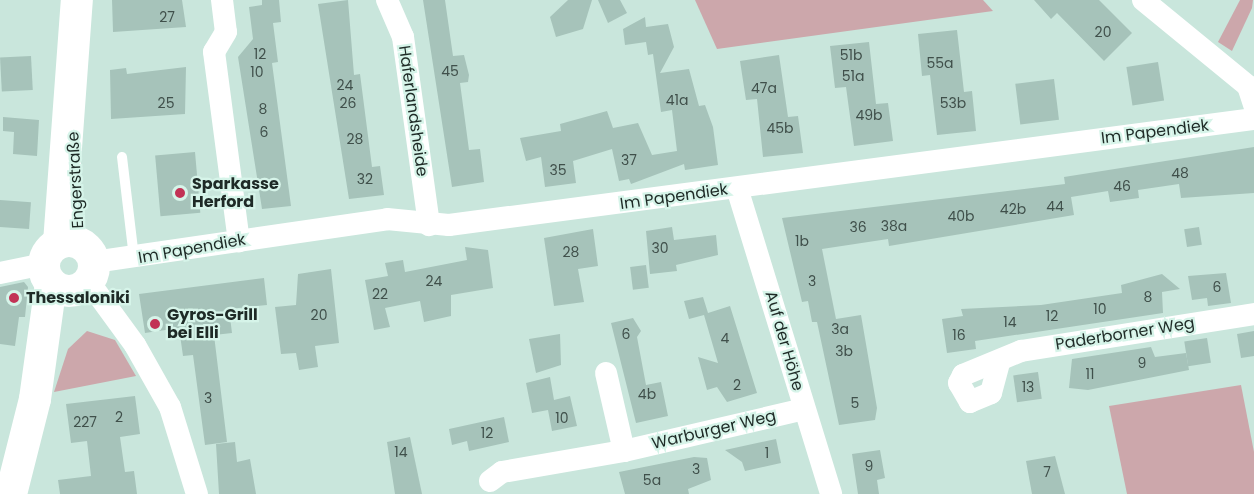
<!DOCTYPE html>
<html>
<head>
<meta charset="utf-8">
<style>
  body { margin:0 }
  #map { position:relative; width:1254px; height:494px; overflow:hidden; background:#c9e6dc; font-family:Poppins,sans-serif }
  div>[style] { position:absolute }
  .green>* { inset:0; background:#cca7ab }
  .building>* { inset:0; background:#a6c3ba; transform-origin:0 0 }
  .lane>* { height:10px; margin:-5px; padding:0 5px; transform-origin:5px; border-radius:5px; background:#fff }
  .street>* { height:22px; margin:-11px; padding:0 11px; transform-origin:11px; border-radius:11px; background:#fff }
  .secondary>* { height:32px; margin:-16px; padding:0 16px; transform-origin:16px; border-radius:16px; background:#fff }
  .secondary>.ring { margin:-16px; padding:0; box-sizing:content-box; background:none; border:32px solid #fff; border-radius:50% }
  .dots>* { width:16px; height:16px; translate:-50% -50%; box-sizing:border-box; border:3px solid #d6f4e9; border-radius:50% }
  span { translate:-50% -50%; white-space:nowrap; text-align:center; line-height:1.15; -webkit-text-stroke:4.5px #d6f4e9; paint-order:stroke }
  .number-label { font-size:14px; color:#40504b }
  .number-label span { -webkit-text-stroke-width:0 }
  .street-label { font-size:16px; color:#1e2a26 }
  .poi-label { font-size:16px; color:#1e2a26; font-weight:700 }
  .left { translate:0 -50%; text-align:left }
</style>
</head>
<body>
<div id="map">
  <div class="green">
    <div style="clip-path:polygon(695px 0,983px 0,993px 11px,717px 49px)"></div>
    <div style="clip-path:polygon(1240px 0,1253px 0,1252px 8px,1232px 51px,1218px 42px)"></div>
    <div style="clip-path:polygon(87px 331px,115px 340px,136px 376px,54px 392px,68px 349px)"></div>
    <div style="clip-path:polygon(1241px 385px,1254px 452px,1254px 494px,1127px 494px,1109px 406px)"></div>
  </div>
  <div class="building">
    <div style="clip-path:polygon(112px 0,182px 0,186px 27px,113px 32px)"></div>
    <div style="clip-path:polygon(262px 0,279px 0,281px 22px,273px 23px,278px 62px,272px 63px,291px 206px,262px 209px,238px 57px,253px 39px,249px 7px,262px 5px)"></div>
    <div style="clip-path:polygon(348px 0,354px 75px,360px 74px,372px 167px,380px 166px,384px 195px,349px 199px,318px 4px)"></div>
    <div style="clip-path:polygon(423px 0,445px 0,453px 56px,464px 55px,469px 75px,468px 82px,460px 83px,469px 150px,480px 149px,484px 182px,452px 187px)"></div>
    <div style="clip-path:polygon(568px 0,592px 0,583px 29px,556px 37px,550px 17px)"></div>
    <div style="clip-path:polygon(598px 0,620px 0,627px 13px,608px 23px)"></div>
    <div style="clip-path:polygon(1034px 0,1099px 0,1132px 33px,1104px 61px,1057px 13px,1051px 19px)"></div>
    <div style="clip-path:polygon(645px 17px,646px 27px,668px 24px,674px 47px,660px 73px,689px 69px,699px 106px,705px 105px,713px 127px,718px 165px,685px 170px,684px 164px,631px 184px,629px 179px,619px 181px,612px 149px,573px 161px,576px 183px,545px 187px,541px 157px,526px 161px,520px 138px,561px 131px,560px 124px,607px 111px,613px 128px,638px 123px,652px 155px,677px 151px,672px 110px,661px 112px,653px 54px,648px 55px,646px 42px,625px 45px,623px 29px)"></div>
    <div style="clip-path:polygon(957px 30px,964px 92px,972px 91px,976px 131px,937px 135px,930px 75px,922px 76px,918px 34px)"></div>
    <div style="clip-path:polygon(869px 42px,876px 104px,888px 103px,893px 141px,854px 146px,846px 87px,835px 88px,830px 46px)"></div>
    <div style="clip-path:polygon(779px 55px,788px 117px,798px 116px,803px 153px,763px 157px,757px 99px,746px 100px,740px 61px)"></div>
    <div style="left:31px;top:56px;width:34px;height:31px;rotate:87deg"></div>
    <div style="left:1158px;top:62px;width:39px;height:32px;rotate:81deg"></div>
    <div style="clip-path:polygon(186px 67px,185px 114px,111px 119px,110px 70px,126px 68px,127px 74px)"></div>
    <div style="left:1054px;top:79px;width:41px;height:39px;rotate:83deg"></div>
    <div style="clip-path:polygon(3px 117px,39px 120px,37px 156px,13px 154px,14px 132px,3px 131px)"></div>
    <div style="clip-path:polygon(1254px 147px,1254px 193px,1181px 198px,1179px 184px,1138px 190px,1139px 198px,1110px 202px,1108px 191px,1071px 197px,1074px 215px,889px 246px,888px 239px,822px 249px,836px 319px,861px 315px,877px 408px,875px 420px,839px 425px,817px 322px,812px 322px,808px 301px,802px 302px,782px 218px,1065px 184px,1064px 177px)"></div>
    <div style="left:195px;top:152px;width:61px;height:40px;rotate:85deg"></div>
    <div style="left:0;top:200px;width:31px;height:27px;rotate:4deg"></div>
    <div style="clip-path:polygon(672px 227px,674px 240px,716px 235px,718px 255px,676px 265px,677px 271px,650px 274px,646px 231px)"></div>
    <div style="left:1199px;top:227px;width:18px;height:15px;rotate:81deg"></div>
    <div style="clip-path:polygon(593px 229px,598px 266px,578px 269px,584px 302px,554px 306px,544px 238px)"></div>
    <div style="clip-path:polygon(465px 247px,488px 250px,493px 288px,451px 295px,451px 316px,424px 322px,420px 301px,385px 308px,390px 327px,374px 330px,365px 280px,388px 276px,385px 263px,403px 260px,405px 272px,467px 260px)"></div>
    <div style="left:646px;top:265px;width:23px;height:16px;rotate:83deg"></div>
    <div style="clip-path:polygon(331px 269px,339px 343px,315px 346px,318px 367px,299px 370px,296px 353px,281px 354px,275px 307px,296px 305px,298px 274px)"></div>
    <div style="clip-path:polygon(1226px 273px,1231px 303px,1208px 306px,1207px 298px,1192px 300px,1188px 276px)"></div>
    <div style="clip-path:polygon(1162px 274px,1180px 289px,1162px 292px,1163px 313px,975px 341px,976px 349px,947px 353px,942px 319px,963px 316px,961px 309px,1041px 305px,1122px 293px,1121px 285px)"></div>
    <div style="clip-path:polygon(264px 278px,267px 305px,229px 309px,232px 333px,214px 335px,227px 442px,205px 445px,193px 355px,183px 356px,179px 328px,145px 333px,139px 294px)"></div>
    <div style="clip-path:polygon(24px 282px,28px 287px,25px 317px,19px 317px,15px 346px,0 344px,0 287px)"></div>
    <div style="clip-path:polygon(703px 297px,708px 313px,730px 306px,757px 393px,727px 402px,717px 387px,707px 390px,698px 357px,718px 363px,704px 315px,689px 319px,684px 301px)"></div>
    <div style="clip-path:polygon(633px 318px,641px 331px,637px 337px,646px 385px,661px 382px,668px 416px,636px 423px,611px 323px)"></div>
    <div style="clip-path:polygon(1254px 331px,1254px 356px,1241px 358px,1237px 334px)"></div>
    <div style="clip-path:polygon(560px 334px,561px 365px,536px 373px,529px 339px)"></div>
    <div style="left:1207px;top:338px;width:25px;height:23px;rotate:81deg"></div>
    <div style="clip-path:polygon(1151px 347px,1155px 357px,1186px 353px,1189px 370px,1088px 390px,1069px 388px,1072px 359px)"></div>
    <div style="left:1038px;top:372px;width:27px;height:25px;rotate:82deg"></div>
    <div style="clip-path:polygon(550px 377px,554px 400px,570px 396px,577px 426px,552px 431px,548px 410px,532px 413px,526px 383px)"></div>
    <div style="clip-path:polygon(135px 396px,140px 434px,120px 437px,125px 472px,134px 471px,137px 494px,60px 494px,58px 480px,91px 476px,87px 441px,71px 443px,66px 404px)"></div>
    <div style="clip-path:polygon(504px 417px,509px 442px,469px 451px,467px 441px,452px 445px,449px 429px)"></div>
    <div style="clip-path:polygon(410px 437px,422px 494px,395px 494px,387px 442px)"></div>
    <div style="clip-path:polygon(776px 439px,781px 463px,745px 471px,742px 462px,725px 450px)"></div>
    <div style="clip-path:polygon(235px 442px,237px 462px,250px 459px,256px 494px,219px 494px,216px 444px)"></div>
    <div style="clip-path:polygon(880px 450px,885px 478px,877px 480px,879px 494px,858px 494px,852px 454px)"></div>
    <div style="clip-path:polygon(1055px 456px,1065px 494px,1032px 494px,1026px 461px)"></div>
    <div style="clip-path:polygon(694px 457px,707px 458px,711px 480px,688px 489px,689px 494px,625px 494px,619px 472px)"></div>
  </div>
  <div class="lane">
    <div style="left:122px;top:157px;width:102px;rotate:83.2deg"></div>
  </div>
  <div class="street">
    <div style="left:222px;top:0;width:32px;rotate:83deg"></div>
    <div style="left:226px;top:32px;width:23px;rotate:121deg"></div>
    <div style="left:214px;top:52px;width:191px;rotate:82.5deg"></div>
    <div style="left:387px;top:0;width:40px;rotate:66.6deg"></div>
    <div style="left:403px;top:37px;width:190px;rotate:82.1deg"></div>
    <div style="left:1143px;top:0;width:136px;rotate:39.3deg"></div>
    <div style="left:1248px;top:86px;width:20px;rotate:72deg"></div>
    <div style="left:737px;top:188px;width:320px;rotate:72.9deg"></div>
    <div style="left:94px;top:262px;width:296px;rotate:-8.3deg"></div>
    <div style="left:387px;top:219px;width:62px;rotate:5.5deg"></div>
    <div style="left:449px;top:225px;width:812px;rotate:-7.5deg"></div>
    <div style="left:0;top:273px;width:45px;rotate:-11.6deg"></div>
    <div style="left:89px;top:282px;width:78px;rotate:53.9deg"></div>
    <div style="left:135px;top:345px;width:71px;rotate:60.6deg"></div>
    <div style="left:170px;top:407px;width:91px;rotate:72.8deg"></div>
    <div style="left:999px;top:363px;width:31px;rotate:105deg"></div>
    <div style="left:991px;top:393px;width:23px;rotate:157deg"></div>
    <div style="left:970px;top:402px;width:22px;rotate:-120deg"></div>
    <div style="left:959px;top:383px;width:9px;rotate:-63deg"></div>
    <div style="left:963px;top:375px;width:63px;rotate:-22.5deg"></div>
    <div style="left:1021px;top:351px;width:236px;rotate:-9deg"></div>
    <div style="left:606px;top:373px;width:80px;rotate:77deg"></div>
    <div style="left:490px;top:481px;width:15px;rotate:-37deg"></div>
    <div style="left:502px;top:472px;width:124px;rotate:-9.8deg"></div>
    <div style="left:624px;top:451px;width:185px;rotate:-13.1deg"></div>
  </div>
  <div class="secondary">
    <div class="ring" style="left:44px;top:241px;width:18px;height:18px"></div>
    <div style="left:59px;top:243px;width:244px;rotate:-85.8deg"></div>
    <div style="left:11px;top:494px;width:98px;rotate:-75.8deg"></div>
    <div style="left:35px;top:399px;width:117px;rotate:-82.1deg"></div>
  </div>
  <div class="dots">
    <div style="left:180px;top:193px;background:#c23356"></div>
    <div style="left:14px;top:298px;background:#c23356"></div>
    <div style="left:155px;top:324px;background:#c23356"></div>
  </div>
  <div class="number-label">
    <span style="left:167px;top:17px">27</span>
    <span style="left:1103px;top:32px">20</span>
    <span style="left:260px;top:54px">12</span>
    <span style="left:851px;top:55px">51b</span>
    <span style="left:940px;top:63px">55a</span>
    <span style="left:450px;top:71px">45</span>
    <span style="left:257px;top:72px">10</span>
    <span style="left:853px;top:76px">51a</span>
    <span style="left:345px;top:85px">24</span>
    <span style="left:764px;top:88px">47a</span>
    <span style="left:677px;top:100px">41a</span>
    <span style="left:166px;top:103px">25</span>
    <span style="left:348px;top:103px">26</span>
    <span style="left:953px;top:103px">53b</span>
    <span style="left:263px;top:109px">8</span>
    <span style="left:869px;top:115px">49b</span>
    <span style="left:780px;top:128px">45b</span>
    <span style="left:264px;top:132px">6</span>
    <span style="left:355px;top:139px">28</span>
    <span style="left:629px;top:160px">37</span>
    <span style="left:558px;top:170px">35</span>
    <span style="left:1180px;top:173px">48</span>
    <span style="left:365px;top:179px">32</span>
    <span style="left:1122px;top:186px">46</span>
    <span style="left:1055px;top:206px">44</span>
    <span style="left:1013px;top:209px">42b</span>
    <span style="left:961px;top:216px">40b</span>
    <span style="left:894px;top:226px">38a</span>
    <span style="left:858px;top:227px">36</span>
    <span style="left:802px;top:241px">1b</span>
    <span style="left:660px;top:248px">30</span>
    <span style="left:571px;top:252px">28</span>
    <span style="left:434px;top:281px">24</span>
    <span style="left:812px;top:281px">3</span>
    <span style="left:1217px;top:287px">6</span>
    <span style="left:380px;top:294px">22</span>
    <span style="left:1148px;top:297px">8</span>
    <span style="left:1100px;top:309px">10</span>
    <span style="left:319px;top:315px">20</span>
    <span style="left:1052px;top:316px">12</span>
    <span style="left:1010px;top:322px">14</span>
    <span style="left:840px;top:329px">3a</span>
    <span style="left:626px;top:334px">6</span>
    <span style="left:959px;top:335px">16</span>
    <span style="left:725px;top:338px">4</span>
    <span style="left:844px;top:351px">3b</span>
    <span style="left:1142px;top:363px">9</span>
    <span style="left:1090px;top:374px">11</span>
    <span style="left:737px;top:385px">2</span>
    <span style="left:1028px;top:387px">13</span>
    <span style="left:647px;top:394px">4b</span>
    <span style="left:208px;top:398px">3</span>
    <span style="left:855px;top:403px">5</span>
    <span style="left:119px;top:417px">2</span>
    <span style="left:562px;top:418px">10</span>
    <span style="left:85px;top:422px">227</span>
    <span style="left:487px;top:433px">12</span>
    <span style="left:401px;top:452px">14</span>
    <span style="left:767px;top:453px">1</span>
    <span style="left:869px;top:466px">9</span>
    <span style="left:696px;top:469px">3</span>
    <span style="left:1047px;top:472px">7</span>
    <span style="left:652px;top:480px">5a</span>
  </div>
  <div class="street-label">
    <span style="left:413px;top:111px;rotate:82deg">Haferlandsheide</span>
    <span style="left:1155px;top:132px;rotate:-7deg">Im Papendiek</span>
    <span style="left:76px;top:180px;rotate:-93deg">Engerstraße</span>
    <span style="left:674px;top:197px;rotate:-8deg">Im Papendiek</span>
    <span style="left:192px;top:249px;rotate:-10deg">Im Papendiek</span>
    <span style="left:1125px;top:334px;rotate:-9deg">Paderborner Weg</span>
    <span style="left:784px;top:341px;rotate:74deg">Auf der Höhe</span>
    <span style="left:714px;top:430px;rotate:-13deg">Warburger Weg</span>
  </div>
  <div class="poi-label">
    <span class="left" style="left:192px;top:193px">Sparkasse<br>Herford</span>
    <span class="left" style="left:26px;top:298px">Thessaloniki</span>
    <span class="left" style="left:167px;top:324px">Gyros-Grill<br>bei Elli</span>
  </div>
</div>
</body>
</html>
